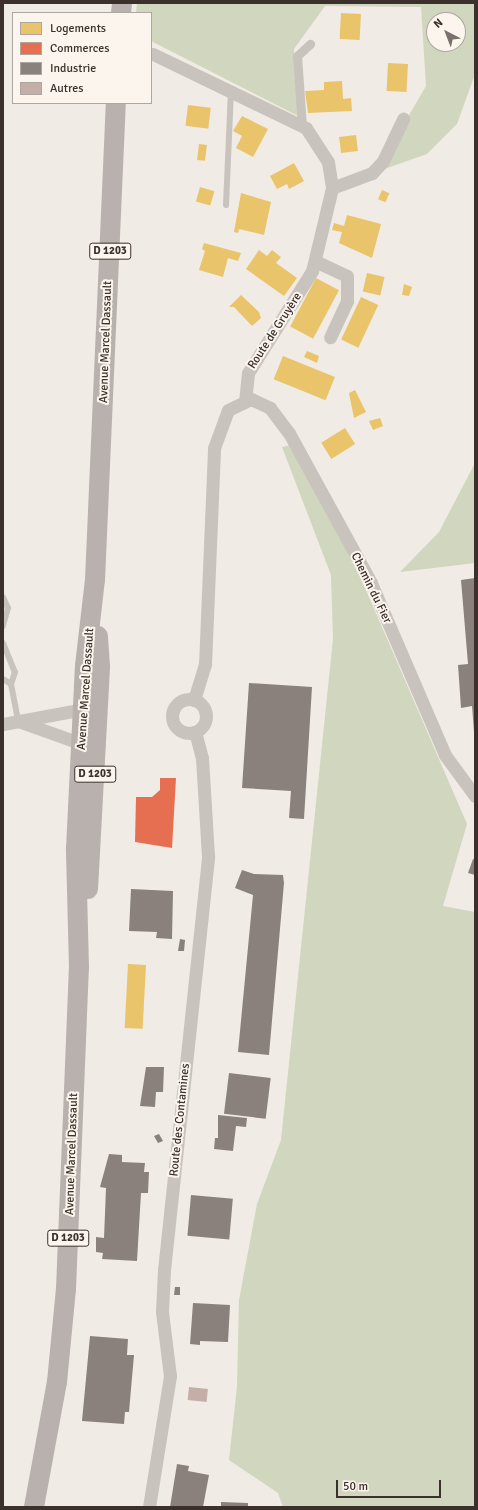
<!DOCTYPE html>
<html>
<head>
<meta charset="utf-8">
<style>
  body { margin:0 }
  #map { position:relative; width:478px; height:1510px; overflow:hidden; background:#f0ebe5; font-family:Signika,sans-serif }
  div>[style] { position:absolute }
  .green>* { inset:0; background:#d1d6bf }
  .homes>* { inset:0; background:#e9c46a; transform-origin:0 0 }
  .shops>* { inset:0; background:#e76f51 }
  .industry>* { inset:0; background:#8a817c; transform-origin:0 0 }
  .building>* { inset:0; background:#c3afa7; transform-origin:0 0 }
  .service>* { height:6px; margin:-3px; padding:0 3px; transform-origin:3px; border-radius:3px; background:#c9c3be }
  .pedestrian>* { height:9px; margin:-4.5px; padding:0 4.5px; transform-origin:4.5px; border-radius:4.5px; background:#c9c3be }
  .minor>* { height:13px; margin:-6.5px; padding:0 6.5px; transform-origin:6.5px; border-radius:6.5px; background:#c9c3be }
  .minor>.ring { margin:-6.5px; padding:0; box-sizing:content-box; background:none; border:13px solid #c9c3be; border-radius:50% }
  .primary>* { height:20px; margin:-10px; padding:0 10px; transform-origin:10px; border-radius:10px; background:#b8b1ad }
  span { translate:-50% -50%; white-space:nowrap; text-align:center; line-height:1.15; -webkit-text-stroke:4px #fbf5ee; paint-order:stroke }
  .shield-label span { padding:1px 3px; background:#fbf5ee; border:1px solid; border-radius:3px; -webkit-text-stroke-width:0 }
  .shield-label { font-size:11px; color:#3b302b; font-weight:700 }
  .street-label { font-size:12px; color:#3b302b }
  .frame { position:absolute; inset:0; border:4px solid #3b302b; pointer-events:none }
  .legend { position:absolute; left:12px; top:12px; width:140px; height:92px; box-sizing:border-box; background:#fbf5ee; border:1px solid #aea6a0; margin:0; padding:5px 7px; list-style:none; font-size:12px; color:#3b302b }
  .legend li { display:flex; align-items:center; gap:8px; height:20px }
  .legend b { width:20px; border:1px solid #aea6a0 }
  .north { position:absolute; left:426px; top:12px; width:40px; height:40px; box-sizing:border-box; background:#fbf5ee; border:1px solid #aea6a0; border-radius:50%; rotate:318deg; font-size:11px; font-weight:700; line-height:16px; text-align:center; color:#3b302b }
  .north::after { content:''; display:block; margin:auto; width:14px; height:18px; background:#7a716c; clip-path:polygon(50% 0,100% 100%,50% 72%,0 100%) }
  .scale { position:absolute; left:336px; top:1480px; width:105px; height:18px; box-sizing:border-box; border:2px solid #3b302b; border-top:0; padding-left:5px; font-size:12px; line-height:14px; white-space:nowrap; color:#3b302b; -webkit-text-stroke:3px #fbf5ee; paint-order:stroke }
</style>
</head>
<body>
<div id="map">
  <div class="green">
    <div style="clip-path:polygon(evenodd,137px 3px,475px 3px,475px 74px,457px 124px,427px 154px,376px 172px,426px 86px,421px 7px,325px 6px,294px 49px,298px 116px,151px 41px,151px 13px,136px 13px,137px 3px,434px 20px,458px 20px,458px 44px,434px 44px,434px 20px)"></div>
    <div style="clip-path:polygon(296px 444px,363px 583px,467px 824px,443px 906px,475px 912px,475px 1507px,283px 1507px,278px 1493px,229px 1460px,237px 1386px,239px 1300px,257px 1204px,281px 1140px,333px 639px,331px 575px,282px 447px)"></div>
    <div style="clip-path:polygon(475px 463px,475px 563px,400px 572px,439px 532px)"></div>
  </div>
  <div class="homes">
    <div style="left:341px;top:13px;width:20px;height:26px;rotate:3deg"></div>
    <div style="left:388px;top:63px;width:20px;height:28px;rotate:3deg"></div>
    <div style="clip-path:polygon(342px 81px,343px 99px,351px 98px,352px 111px,308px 113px,305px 91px,324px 90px,324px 82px)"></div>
    <div style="left:188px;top:105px;width:23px;height:21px;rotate:7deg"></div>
    <div style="clip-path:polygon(242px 116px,268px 129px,253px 157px,236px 148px,242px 136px,233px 131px)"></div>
    <div style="left:356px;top:135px;width:16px;height:17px;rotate:83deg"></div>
    <div style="left:199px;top:144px;width:8px;height:16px;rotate:7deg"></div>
    <div style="clip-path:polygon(294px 163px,304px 181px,289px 189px,287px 184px,277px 189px,270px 176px)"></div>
    <div style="left:200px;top:187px;width:15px;height:15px;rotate:16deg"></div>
    <div style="left:382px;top:190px;width:8px;height:10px;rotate:23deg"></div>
    <div style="clip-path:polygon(241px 193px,271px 202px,264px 235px,239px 229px,238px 233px,234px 232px)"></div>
    <div style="clip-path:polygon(347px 215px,381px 224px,372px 258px,339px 243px,342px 232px,332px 230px,334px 223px,344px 226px)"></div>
    <div style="clip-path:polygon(204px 243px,241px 253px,238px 261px,228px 258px,223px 277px,199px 270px,205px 251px,202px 249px)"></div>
    <div style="clip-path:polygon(259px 250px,267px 256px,272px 250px,281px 257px,276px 263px,297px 278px,284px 296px,246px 269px)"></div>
    <div style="left:367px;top:273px;width:18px;height:19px;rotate:13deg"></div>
    <div style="left:316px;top:278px;width:26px;height:55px;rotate:28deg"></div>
    <div style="clip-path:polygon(404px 284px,412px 287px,409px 296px,402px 295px)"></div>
    <div style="clip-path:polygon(241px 295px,259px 312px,261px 318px,252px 326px,234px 307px,229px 307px)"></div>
    <div style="left:361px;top:297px;width:19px;height:47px;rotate:25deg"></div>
    <div style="clip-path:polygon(307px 351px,319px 356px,317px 363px,304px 357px)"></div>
    <div style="left:283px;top:356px;width:56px;height:25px;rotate:22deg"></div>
    <div style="clip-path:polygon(355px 390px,366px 412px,354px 418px,349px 393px)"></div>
    <div style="clip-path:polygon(380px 418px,383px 426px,373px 430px,369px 421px)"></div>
    <div style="left:345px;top:428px;width:19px;height:28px;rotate:58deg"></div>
    <div style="left:128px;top:964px;width:18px;height:64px;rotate:3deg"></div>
  </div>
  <div class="shops">
    <div style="clip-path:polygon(160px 778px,176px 778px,172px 848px,135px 842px,136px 797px,152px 797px,160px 790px)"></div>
  </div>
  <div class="industry">
    <div style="clip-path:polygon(475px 578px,475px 732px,474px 732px,472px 706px,461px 708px,458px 665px,468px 664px,461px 580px)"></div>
    <div style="clip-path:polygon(249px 683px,312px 687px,304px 819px,289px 818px,291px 791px,242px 788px)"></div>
    <div style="clip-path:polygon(473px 859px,475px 860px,475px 875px,468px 873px)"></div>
    <div style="clip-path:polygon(242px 870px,254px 874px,283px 875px,284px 883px,269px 1055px,238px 1052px,253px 895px,235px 888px)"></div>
    <div style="clip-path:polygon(131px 889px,173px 891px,172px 939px,156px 938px,157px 932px,129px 931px)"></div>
    <div style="clip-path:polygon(180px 939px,185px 940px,184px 951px,178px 951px)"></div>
    <div style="clip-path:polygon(146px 1067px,164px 1067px,163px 1092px,156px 1092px,155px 1107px,140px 1106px)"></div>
    <div style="left:229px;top:1073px;width:42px;height:41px;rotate:7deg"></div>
    <div style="clip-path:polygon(218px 1115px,247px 1118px,246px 1127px,236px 1126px,233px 1151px,214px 1149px,215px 1138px,218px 1138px)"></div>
    <div style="clip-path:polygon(159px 1134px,163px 1141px,158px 1143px,154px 1136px)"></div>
    <div style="clip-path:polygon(109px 1154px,122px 1155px,122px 1162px,145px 1163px,144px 1172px,149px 1172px,148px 1193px,141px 1193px,137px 1261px,102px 1259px,103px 1253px,96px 1252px,96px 1237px,104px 1238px,106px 1188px,100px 1187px)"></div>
    <div style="left:191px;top:1195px;width:42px;height:41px;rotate:5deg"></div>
    <div style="clip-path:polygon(175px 1287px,180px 1287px,180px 1295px,174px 1295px)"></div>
    <div style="clip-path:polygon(193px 1303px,230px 1305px,228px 1342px,200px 1341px,200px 1345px,190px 1344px)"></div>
    <div style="clip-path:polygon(90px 1336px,128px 1339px,127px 1355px,134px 1355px,129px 1412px,125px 1412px,124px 1424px,82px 1421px)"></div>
    <div style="clip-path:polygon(177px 1464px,189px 1466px,188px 1471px,209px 1475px,203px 1507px,170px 1507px)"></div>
    <div style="clip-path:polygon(221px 1502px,248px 1503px,248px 1507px,221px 1507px)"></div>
  </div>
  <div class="building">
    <div style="left:189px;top:1387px;width:19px;height:13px;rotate:6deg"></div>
  </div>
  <div class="service">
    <div style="left:226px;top:205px;width:113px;rotate:-87.5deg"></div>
    <div style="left:3px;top:597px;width:12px;rotate:66deg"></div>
    <div style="left:8px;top:608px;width:19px;rotate:106deg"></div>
    <div style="left:3px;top:643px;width:31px;rotate:68deg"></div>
    <div style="left:15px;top:672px;width:13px;rotate:108deg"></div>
    <div style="left:11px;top:684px;width:38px;rotate:79deg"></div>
    <div style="left:3px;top:679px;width:9px;rotate:32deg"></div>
  </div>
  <div class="pedestrian">
    <div style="left:302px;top:127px;width:71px;rotate:-94deg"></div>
    <div style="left:297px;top:56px;width:18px;rotate:-43deg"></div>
  </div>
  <div class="minor">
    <div style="left:153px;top:54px;width:170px;rotate:25.8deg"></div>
    <div style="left:306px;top:128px;width:40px;rotate:57.1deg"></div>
    <div style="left:328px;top:162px;width:26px;rotate:81deg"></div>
    <div style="left:332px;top:188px;width:85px;rotate:103.5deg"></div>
    <div style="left:312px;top:271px;width:120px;rotate:122.1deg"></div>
    <div style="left:248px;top:373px;width:27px;rotate:96deg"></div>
    <div style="left:332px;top:188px;width:43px;rotate:-20.6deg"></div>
    <div style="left:372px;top:173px;width:16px;rotate:-47deg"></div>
    <div style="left:383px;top:161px;width:47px;rotate:-64.5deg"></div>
    <div style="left:315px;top:261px;width:35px;rotate:25deg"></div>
    <div style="left:347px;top:276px;width:25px;rotate:90deg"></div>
    <div style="left:347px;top:301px;width:40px;rotate:115deg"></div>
    <div class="ring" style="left:172px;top:699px;width:21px;height:21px"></div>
    <div style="left:194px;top:700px;width:37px;rotate:-73deg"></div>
    <div style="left:205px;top:665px;width:217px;rotate:-87.6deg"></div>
    <div style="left:214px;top:448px;width:40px;rotate:-69.8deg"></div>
    <div style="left:228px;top:410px;width:25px;rotate:-26deg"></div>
    <div style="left:251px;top:399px;width:21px;rotate:25deg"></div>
    <div style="left:270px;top:408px;width:31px;rotate:53deg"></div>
    <div style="left:289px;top:433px;width:171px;rotate:61.3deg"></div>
    <div style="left:371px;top:583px;width:187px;rotate:66.7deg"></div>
    <div style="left:445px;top:755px;width:51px;rotate:53.8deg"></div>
    <div style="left:18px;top:721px;width:74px;rotate:19.7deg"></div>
    <div style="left:3px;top:724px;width:87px;rotate:-10.5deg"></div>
    <div style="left:149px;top:1507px;width:133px;rotate:-80.9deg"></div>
    <div style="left:170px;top:1376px;width:64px;rotate:-97.1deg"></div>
    <div style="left:162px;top:1312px;width:42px;rotate:-87.3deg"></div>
    <div style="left:164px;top:1270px;width:416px;rotate:-83.9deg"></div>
    <div style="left:208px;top:856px;width:98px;rotate:-93.5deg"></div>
    <div style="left:202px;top:758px;width:27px;rotate:-105deg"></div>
  </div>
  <div class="primary">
    <div style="left:121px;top:13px;width:10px;rotate:-84deg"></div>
    <div style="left:88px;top:889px;width:223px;rotate:-86.9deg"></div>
    <div style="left:100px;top:666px;width:30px;rotate:-94deg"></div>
    <div style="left:34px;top:1507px;width:127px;rotate:-79.6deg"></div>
    <div style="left:57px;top:1382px;width:93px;rotate:-84.5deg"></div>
    <div style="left:66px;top:1289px;width:322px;rotate:-87.7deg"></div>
    <div style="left:79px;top:967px;width:118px;rotate:-91.5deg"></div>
    <div style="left:76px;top:849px;width:183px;rotate:-87.2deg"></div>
    <div style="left:85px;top:666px;width:87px;rotate:-83.4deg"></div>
    <div style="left:95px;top:580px;width:477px;rotate:-87.5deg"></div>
  </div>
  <div class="shield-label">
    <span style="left:110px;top:251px">D 1203</span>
    <span style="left:95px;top:774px">D 1203</span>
    <span style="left:68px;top:1238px">D 1203</span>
  </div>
  <div class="street-label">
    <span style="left:275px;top:331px;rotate:-57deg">Route de Gruyère</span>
    <span style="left:106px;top:342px;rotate:-88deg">Avenue Marcel Dassault</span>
    <span style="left:371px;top:588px;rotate:64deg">Chemin du Fier</span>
    <span style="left:86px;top:689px;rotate:-86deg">Avenue Marcel Dassault</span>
    <span style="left:180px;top:1120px;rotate:-84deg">Route des Contamines</span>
    <span style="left:72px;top:1154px;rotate:-88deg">Avenue Marcel Dassault</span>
  </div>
  <div class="frame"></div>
  <ul class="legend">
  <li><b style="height:11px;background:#e9c46a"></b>Logements</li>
  <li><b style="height:11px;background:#e76f51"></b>Commerces</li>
  <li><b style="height:11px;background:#8a817c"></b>Industrie</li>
  <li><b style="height:11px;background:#c3afa7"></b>Autres</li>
  </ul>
  <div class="north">N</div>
  <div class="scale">50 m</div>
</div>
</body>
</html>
